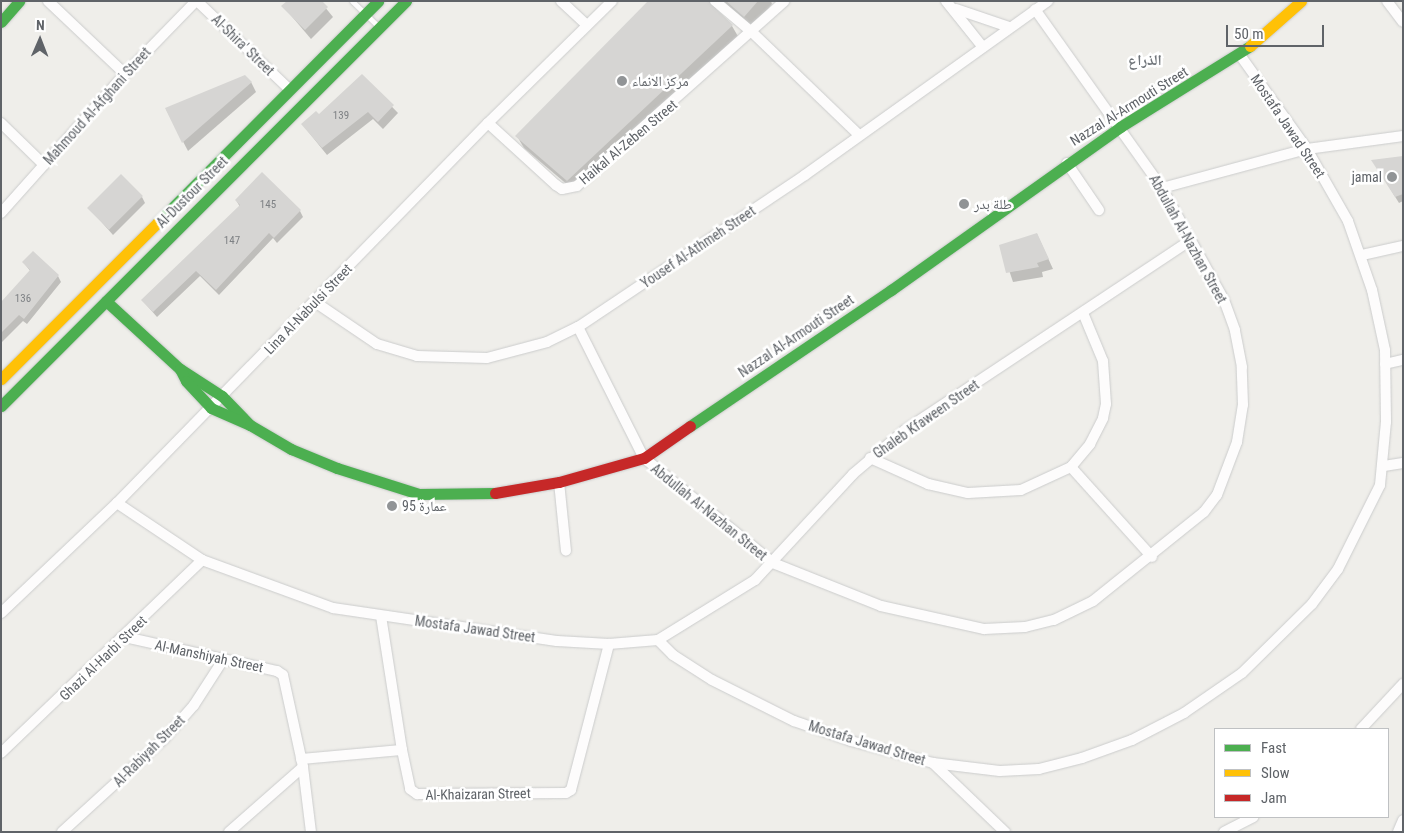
<!DOCTYPE html>
<html>
<head>
<meta charset="utf-8">
<style>
  body { margin:0 }
  #map { position:relative; width:1404px; height:833px; overflow:hidden; background:#efeeea; font-family:"Roboto Condensed","Noto Naskh Arabic",sans-serif }
  div>[style] { position:absolute }
  .shadow>* { inset:0; background:#0003 }
  .building>* { inset:0; background:#d6d5d3; transform-origin:0 0 }
  .roads { filter:drop-shadow(0 0 1px #cbcccc) drop-shadow(0 0 1px #cbcccc) }
  .lane>* { height:5px; margin:-2.5px; padding:0 2.5px; transform-origin:2.5px; border-radius:2.5px; background:#fdfcfc }
  .street>* { height:10px; margin:-5px; padding:0 5px; transform-origin:5px; border-radius:5px; background:#fdfcfc }
  .fast>* { height:11px; margin:-5.5px; padding:0 5.5px; transform-origin:5.5px; border-radius:5.5px; background:#4caf50 }
  .slow>* { height:11px; margin:-5.5px; padding:0 5.5px; transform-origin:5.5px; border-radius:5.5px; background:#ffc107 }
  .jam>* { height:11px; margin:-5.5px; padding:0 5.5px; transform-origin:5.5px; border-radius:5.5px; background:#c62828 }
  .dots>* { width:14px; height:14px; translate:-50% -50%; box-sizing:border-box; border:2px solid #fff; border-radius:50% }
  span { translate:-50% -50%; white-space:nowrap; text-align:center; line-height:1.15; -webkit-text-stroke:5px #fff; paint-order:stroke }
  .number-label { font-size:11px; color:#7e8184 }
  .number-label span { -webkit-text-stroke-width:0 }
  .street-label { font-size:14px; color:#5f6368 }
  .poi-label { font-size:14px; color:#5f6368 }
  .left { translate:0 -50%; text-align:left }
  .right { translate:-100% -50%; text-align:right }
  .neighbourhood-label { font-size:15px; color:#70757a; font-weight:700 }
  .frame { position:absolute; inset:0; border:2px solid #5f6368; pointer-events:none }
  .legend { position:absolute; left:1214px; top:728px; width:175px; height:90px; box-sizing:border-box; background:#fff; border:1px solid #bfc1c3; margin:0; padding:6px 9px; list-style:none; font-size:15px; color:#5f6368 }
  .legend li { display:flex; align-items:center; gap:10px; height:25px }
  .legend b { width:25px; border:1px solid #bfc1c3 }
  .north { position:absolute; left:15px; top:15px; width:50px; height:50px; -webkit-text-stroke:4px #fff; paint-order:stroke; rotate:1deg; font-size:14px; font-weight:700; line-height:20px; text-align:center; color:#5f6368 }
  .north::after { content:''; display:block; margin:auto; width:18px; height:22px; background:#5f6368; clip-path:polygon(50% 0,100% 100%,50% 72%,0 100%) }
  .scale { position:absolute; left:1226px; top:25px; width:98px; height:22px; box-sizing:border-box; border:2px solid #5f6368; border-top:0; padding-left:6px; font-size:15px; line-height:18px; white-space:nowrap; color:#5f6368; -webkit-text-stroke:4px #fff; paint-order:stroke }
</style>
</head>
<body>
<div id="map">
  <div class="shadow">
    <div style="clip-path:polygon(320px 1px,333px 17px,311px 39px,283px 6px)"></div>
    <div style="clip-path:polygon(650px 1px,771px 1px,772px 4px,752px 28px,716px 8px,716px 13px,732px 26px,739px 38px,576px 192px,524px 148px,517px 136px)"></div>
    <div style="clip-path:polygon(362px 76px,398px 113px,383px 129px,373px 119px,327px 155px,302px 124px,319px 116px)"></div>
    <div style="clip-path:polygon(251px 82px,256px 92px,188px 151px,166px 109px)"></div>
    <div style="clip-path:polygon(1403px 157px,1403px 201px,1399px 203px,1376px 166px)"></div>
    <div style="clip-path:polygon(142px 197px,145px 203px,113px 235px,91px 210px)"></div>
    <div style="clip-path:polygon(236px 200px,300px 211px,303px 217px,277px 243px,273px 238px,219px 295px,200px 276px,157px 317px,142px 300px,240px 207px)"></div>
    <div style="clip-path:polygon(1037px 234px,1053px 269px,1042px 272px,1043px 277px,1013px 282px,1001px 246px)"></div>
    <div style="clip-path:polygon(24px 263px,58px 276px,61px 282px,27px 324px,23px 321px,1px 343px,1px 304px,31px 272px)"></div>
  </div>
  <div class="building">
    <div style="clip-path:polygon(287px 1px,322px 1px,328px 7px,305px 30px,281px 6px)"></div>
    <div style="clip-path:polygon(648px 1px,708px 1px,733px 25px,567px 181px,515px 136px)"></div>
    <div style="clip-path:polygon(726px 1px,758px 1px,744px 17px)"></div>
    <div style="clip-path:polygon(362px 74px,394px 105px,378px 122px,368px 112px,322px 148px,301px 124px,316px 111px,319px 114px)"></div>
    <div style="clip-path:polygon(245px 75px,252px 82px,182px 143px,165px 108px)"></div>
    <div style="clip-path:polygon(1403px 156px,1403px 194px,1395px 197px,1371px 160px)"></div>
    <div style="clip-path:polygon(262px 172px,301px 210px,274px 238px,269px 233px,216px 290px,196px 271px,153px 312px,141px 300px,240px 205px,235px 200px)"></div>
    <div style="left:121px;top:174px;width:31px;height:48px;rotate:45deg"></div>
    <div style="clip-path:polygon(1037px 233px,1049px 259px,1037px 263px,1039px 267px,1006px 273px,999px 245px)"></div>
    <div style="clip-path:polygon(33px 251px,59px 275px,24px 319px,19px 315px,1px 333px,1px 302px,30px 270px,22px 262px)"></div>
  </div>
  <div class="roads">
    <div class="lane">
      <div style="left:352px;top:1px;width:36px;rotate:44deg"></div>
    </div>
    <div class="street">
      <div style="left:48px;top:1px;width:106px;rotate:43.5deg"></div>
      <div style="left:197px;top:1px;width:127px;rotate:43.7deg"></div>
      <div style="left:561px;top:1px;width:35px;rotate:43deg"></div>
      <div style="left:715px;top:1px;width:50px;rotate:40.1deg"></div>
      <div style="left:753px;top:33px;width:147px;rotate:43.9deg"></div>
      <div style="left:946px;top:1px;width:58px;rotate:51.3deg"></div>
      <div style="left:1387px;top:1px;width:26px;rotate:53deg"></div>
      <div style="left:956px;top:9px;width:56px;rotate:18.8deg"></div>
      <div style="left:1px;top:123px;width:60px;rotate:44.3deg"></div>
      <div style="left:488px;top:123px;width:92px;rotate:42.4deg"></div>
      <div style="left:556px;top:185px;width:7px;rotate:34deg"></div>
      <div style="left:562px;top:189px;width:15px;rotate:-11deg"></div>
      <div style="left:577px;top:186px;width:278px;rotate:-41.7deg"></div>
      <div style="left:1067px;top:163px;width:57px;rotate:55.8deg"></div>
      <div style="left:1162px;top:188px;width:150px;rotate:-15.1deg"></div>
      <div style="left:1307px;top:149px;width:97px;rotate:-7.7deg"></div>
      <div style="left:1px;top:213px;width:186px;rotate:-48.3deg"></div>
      <div style="left:125px;top:74px;width:102px;rotate:-45.8deg"></div>
      <div style="left:1362px;top:255px;width:42px;rotate:-12.4deg"></div>
      <div style="left:315px;top:302px;width:75px;rotate:34.1deg"></div>
      <div style="left:377px;top:344px;width:42px;rotate:16.7deg"></div>
      <div style="left:417px;top:356px;width:70px;rotate:1.6deg"></div>
      <div style="left:487px;top:358px;width:62px;rotate:-14.9deg"></div>
      <div style="left:547px;top:342px;width:34px;rotate:-26deg"></div>
      <div style="left:578px;top:327px;width:273px;rotate:-33.8deg"></div>
      <div style="left:805px;top:175px;width:299px;rotate:-35.6deg"></div>
      <div style="left:578px;top:327px;width:147px;rotate:63.3deg"></div>
      <div style="left:644px;top:458px;width:166px;rotate:39.1deg"></div>
      <div style="left:773px;top:563px;width:116px;rotate:21.7deg"></div>
      <div style="left:881px;top:606px;width:106px;rotate:12.6deg"></div>
      <div style="left:984px;top:629px;width:41px;rotate:-2.8deg"></div>
      <div style="left:1025px;top:627px;width:30px;rotate:-14deg"></div>
      <div style="left:1054px;top:620px;width:43px;rotate:-26deg"></div>
      <div style="left:1093px;top:601px;width:142px;rotate:-38.7deg"></div>
      <div style="left:1204px;top:512px;width:21px;rotate:-53deg"></div>
      <div style="left:1217px;top:495px;width:57px;rotate:-69.3deg"></div>
      <div style="left:1237px;top:442px;width:37px;rotate:-81deg"></div>
      <div style="left:1243px;top:405px;width:38px;rotate:-92deg"></div>
      <div style="left:1242px;top:367px;width:38px;rotate:-101deg"></div>
      <div style="left:1235px;top:330px;width:32px;rotate:-110deg"></div>
      <div style="left:1224px;top:300px;width:128px;rotate:-119deg"></div>
      <div style="left:1162px;top:188px;width:219px;rotate:-125.4deg"></div>
      <div style="left:1385px;top:364px;width:18px;rotate:-13deg"></div>
      <div style="left:870px;top:458px;width:64px;rotate:24.1deg"></div>
      <div style="left:928px;top:484px;width:41px;rotate:12.7deg"></div>
      <div style="left:968px;top:493px;width:53px;rotate:-3.2deg"></div>
      <div style="left:1021px;top:490px;width:55px;rotate:-24.7deg"></div>
      <div style="left:1071px;top:467px;width:30px;rotate:-50deg"></div>
      <div style="left:1090px;top:444px;width:29px;rotate:-63deg"></div>
      <div style="left:1103px;top:418px;width:14px;rotate:-78deg"></div>
      <div style="left:1106px;top:404px;width:43px;rotate:-94deg"></div>
      <div style="left:1103px;top:361px;width:52px;rotate:-112.6deg"></div>
      <div style="left:1384px;top:466px;width:19px;rotate:-9deg"></div>
      <div style="left:1071px;top:467px;width:121px;rotate:48deg"></div>
      <div style="left:559px;top:482px;width:69px;rotate:84.2deg"></div>
      <div style="left:117px;top:503px;width:102px;rotate:33.8deg"></div>
      <div style="left:202px;top:560px;width:140px;rotate:20.1deg"></div>
      <div style="left:333px;top:608px;width:226px;rotate:8.4deg"></div>
      <div style="left:557px;top:641px;width:52px;rotate:3.3deg"></div>
      <div style="left:609px;top:644px;width:49px;rotate:-4.7deg"></div>
      <div style="left:658px;top:640px;width:114px;rotate:-31.7deg"></div>
      <div style="left:755px;top:580px;width:144px;rotate:-47.2deg"></div>
      <div style="left:853px;top:474px;width:68px;rotate:-40.2deg"></div>
      <div style="left:905px;top:430px;width:343px;rotate:-33.6deg"></div>
      <div style="left:1px;top:613px;width:160px;rotate:-43.5deg"></div>
      <div style="left:117px;top:503px;width:531px;rotate:-45.69deg"></div>
      <div style="left:488px;top:123px;width:174px;rotate:-44.5deg"></div>
      <div style="left:381px;top:616px;width:136px;rotate:81.1deg"></div>
      <div style="left:402px;top:750px;width:40px;rotate:78deg"></div>
      <div style="left:410px;top:789px;width:9px;rotate:36deg"></div>
      <div style="left:417px;top:794px;width:149px;rotate:-0.4deg"></div>
      <div style="left:566px;top:793px;width:6px;rotate:-31deg"></div>
      <div style="left:571px;top:790px;width:151px;rotate:-75.4deg"></div>
      <div style="left:125px;top:637px;width:156px;rotate:12.6deg"></div>
      <div style="left:277px;top:671px;width:7px;rotate:34deg"></div>
      <div style="left:283px;top:675px;width:94px;rotate:77.7deg"></div>
      <div style="left:303px;top:767px;width:65px;rotate:83deg"></div>
      <div style="left:658px;top:640px;width:21px;rotate:45deg"></div>
      <div style="left:673px;top:655px;width:46px;rotate:32.7deg"></div>
      <div style="left:712px;top:680px;width:92px;rotate:26.6deg"></div>
      <div style="left:794px;top:721px;width:60px;rotate:19.3deg"></div>
      <div style="left:851px;top:741px;width:85px;rotate:15deg"></div>
      <div style="left:933px;top:763px;width:67px;rotate:6.8deg"></div>
      <div style="left:1000px;top:771px;width:39px;rotate:-3deg"></div>
      <div style="left:1039px;top:769px;width:44px;rotate:-14.3deg"></div>
      <div style="left:1082px;top:758px;width:53px;rotate:-19.8deg"></div>
      <div style="left:1132px;top:740px;width:59px;rotate:-27.4deg"></div>
      <div style="left:1184px;top:713px;width:70px;rotate:-34.6deg"></div>
      <div style="left:1242px;top:673px;width:98px;rotate:-44.6deg"></div>
      <div style="left:1312px;top:604px;width:44px;rotate:-53.4deg"></div>
      <div style="left:1338px;top:569px;width:94px;rotate:-63.4deg"></div>
      <div style="left:1380px;top:485px;width:63px;rotate:-84.6deg"></div>
      <div style="left:1386px;top:422px;width:72px;rotate:-90.8deg"></div>
      <div style="left:1385px;top:350px;width:61px;rotate:-102.2deg"></div>
      <div style="left:1372px;top:290px;width:73px;rotate:-109.2deg"></div>
      <div style="left:1348px;top:221px;width:83px;rotate:-119.7deg"></div>
      <div style="left:1307px;top:149px;width:115px;rotate:-125.5deg"></div>
      <div style="left:1361px;top:729px;width:62px;rotate:-47deg"></div>
      <div style="left:1px;top:753px;width:279px;rotate:-43.8deg"></div>
      <div style="left:301px;top:759px;width:101px;rotate:-5.1deg"></div>
      <div style="left:933px;top:763px;width:100px;rotate:43.8deg"></div>
      <div style="left:62px;top:832px;width:139px;rotate:-42.4deg"></div>
      <div style="left:165px;top:738px;width:44px;rotate:-48.7deg"></div>
      <div style="left:194px;top:705px;width:54px;rotate:-57.2deg"></div>
      <div style="left:229px;top:832px;width:98px;rotate:-41.3deg"></div>
      <div style="left:1224px;top:832px;width:33px;rotate:-27deg"></div>
      <div style="left:1398px;top:832px;width:13px;rotate:-67deg"></div>
    </div>
    <div class="fast">
      <div style="left:1px;top:22px;width:28px;rotate:-49deg"></div>
      <div style="left:158px;top:222px;width:312px;rotate:-45.1deg"></div>
      <div style="left:106px;top:301px;width:100px;rotate:42.6deg"></div>
      <div style="left:180px;top:369px;width:50px;rotate:32.7deg"></div>
      <div style="left:222px;top:396px;width:40px;rotate:46deg"></div>
      <div style="left:180px;top:369px;width:13px;rotate:63deg"></div>
      <div style="left:186px;top:381px;width:37px;rotate:47deg"></div>
      <div style="left:211px;top:408px;width:43px;rotate:23.6deg"></div>
      <div style="left:250px;top:425px;width:48px;rotate:30.3deg"></div>
      <div style="left:291px;top:449px;width:50px;rotate:22.4deg"></div>
      <div style="left:337px;top:468px;width:86px;rotate:17.6deg"></div>
      <div style="left:419px;top:494px;width:76px;rotate:-0.8deg"></div>
      <div style="left:1px;top:406px;width:573px;rotate:-45deg"></div>
      <div style="left:690px;top:426px;width:243px;rotate:-34.1deg"></div>
      <div style="left:891px;top:290px;width:281px;rotate:-35.4deg"></div>
      <div style="left:1120px;top:127px;width:153px;rotate:-31.9deg"></div>
    </div>
    <div class="slow">
      <div style="left:1250px;top:46px;width:68px;rotate:-41.4deg"></div>
      <div style="left:1px;top:379px;width:222px;rotate:-45deg"></div>
    </div>
    <div class="jam">
      <div style="left:495px;top:493px;width:65px;rotate:-9.8deg"></div>
      <div style="left:559px;top:482px;width:88px;rotate:-15.8deg"></div>
      <div style="left:644px;top:458px;width:56px;rotate:-34.8deg"></div>
    </div>
  </div>
  <div class="dots">
    <div style="left:622px;top:81px;background:#919496"></div>
    <div style="left:1392px;top:177px;background:#919496"></div>
    <div style="left:964px;top:204px;background:#919496"></div>
    <div style="left:392px;top:506px;background:#919496"></div>
  </div>
  <div class="number-label">
    <span style="left:341px;top:116px">139</span>
    <span style="left:268px;top:205px">145</span>
    <span style="left:232px;top:241px">147</span>
    <span style="left:23px;top:299px">136</span>
  </div>
  <div class="street-label">
    <span style="left:243px;top:45px;rotate:44deg">Al-Shira' Street</span>
    <span style="left:97px;top:106px;rotate:-48deg">Mahmoud Al-Afghani Street</span>
    <span style="left:1129px;top:106px;rotate:-32deg">Nazzal Al-Armouti Street</span>
    <span style="left:1288px;top:126px;rotate:56deg">Mostafa Jawad Street</span>
    <span style="left:628px;top:142px;rotate:-40deg">Haikal Al-Zeben Street</span>
    <span style="left:192px;top:192px;rotate:-45deg">Al-Dustour Street</span>
    <span style="left:1188px;top:239px;rotate:61deg">Abdullah Al-Nazhan Street</span>
    <span style="left:698px;top:247px;rotate:-34deg">Yousef Al-Athmeh Street</span>
    <span style="left:308px;top:309px;rotate:-46deg">Lina Al-Nabulsi Street</span>
    <span style="left:796px;top:336px;rotate:-34deg">Nazzal Al-Armouti Street</span>
    <span style="left:926px;top:419px;rotate:-35deg">Ghaleb Kfaween Street</span>
    <span style="left:709px;top:512px;rotate:39deg">Abdullah Al-Nazhan Street</span>
    <span style="left:475px;top:629px;rotate:8deg">Mostafa Jawad Street</span>
    <span style="left:209px;top:656px;rotate:12deg">Al-Manshiyah Street</span>
    <span style="left:103px;top:658px;rotate:-44deg">Ghazi Al-Harbi Street</span>
    <span style="left:867px;top:743px;rotate:17deg">Mostafa Jawad Street</span>
    <span style="left:149px;top:751px;rotate:-45deg">Al-Rabiyah Street</span>
    <span style="left:478px;top:794px;rotate:-1deg">Al-Khaizaran Street</span>
  </div>
  <div class="poi-label">
    <span class="left" style="left:632px;top:81px">مركز الانماء</span>
    <span class="right" style="left:1382px;top:177px">jamal</span>
    <span class="left" style="left:974px;top:204px">طلة بدر</span>
    <span class="left" style="left:402px;top:506px">عمارة 95</span>
  </div>
  <div class="neighbourhood-label">
    <span style="left:1145px;top:61px">الذراع</span>
  </div>
  <div class="frame"></div>
  <ul class="legend">
  <li><b style="height:6px;background:#4caf50"></b>Fast</li>
  <li><b style="height:6px;background:#ffc107"></b>Slow</li>
  <li><b style="height:6px;background:#c62828"></b>Jam</li>
  </ul>
  <div class="north">N</div>
  <div class="scale">50 m</div>
</div>
</body>
</html>
